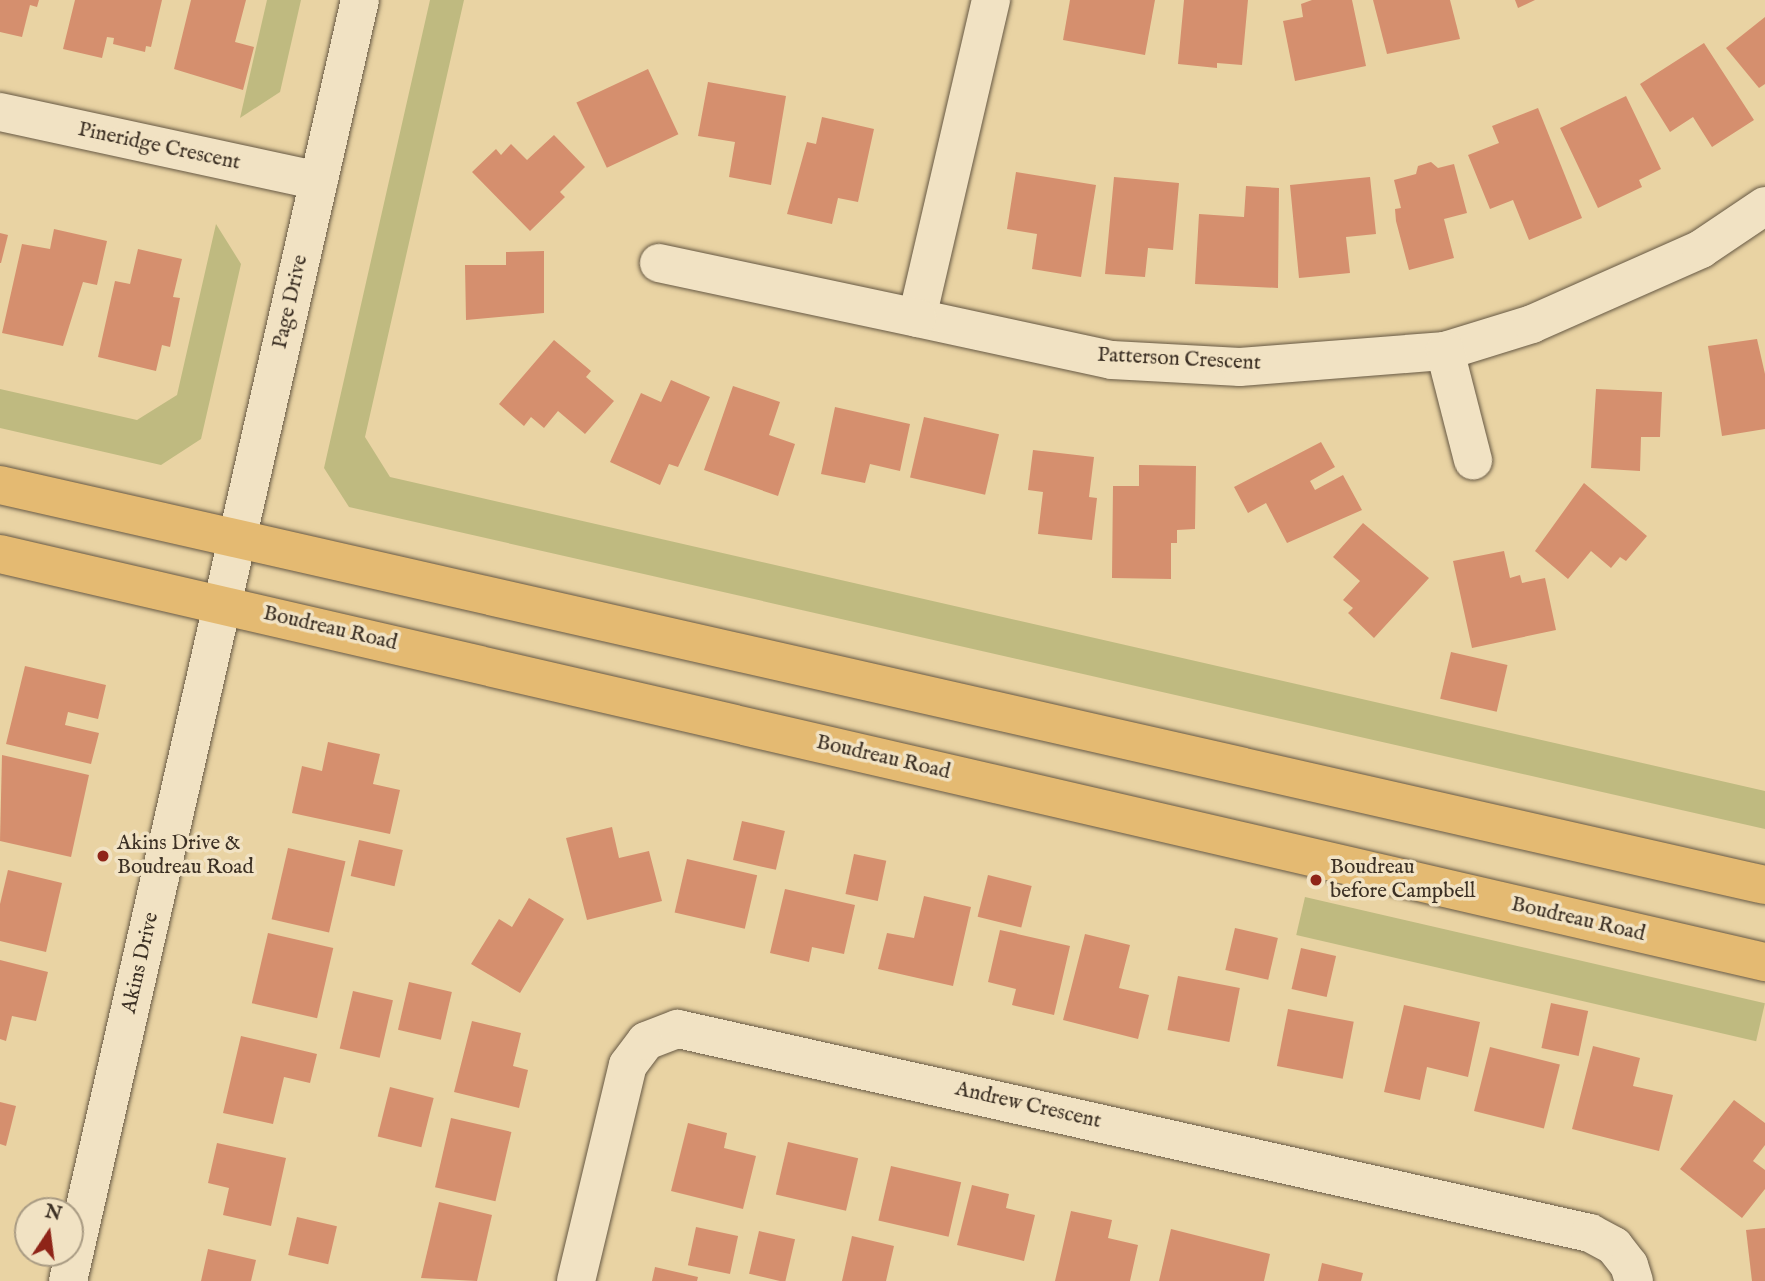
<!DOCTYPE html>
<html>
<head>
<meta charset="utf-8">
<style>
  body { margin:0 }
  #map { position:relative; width:1765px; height:1281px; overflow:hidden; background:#e9d3a3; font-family:"IM FELL English",serif }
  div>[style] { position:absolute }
  .green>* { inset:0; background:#bfba80; transform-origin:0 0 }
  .building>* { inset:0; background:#d58f6e; transform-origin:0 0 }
  .roads { filter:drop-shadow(0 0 2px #675944) drop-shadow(0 0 2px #675944) }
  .minor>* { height:38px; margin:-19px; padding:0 19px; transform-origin:19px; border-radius:19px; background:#f1e2c3 }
  .major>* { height:38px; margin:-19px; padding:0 19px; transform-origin:19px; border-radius:19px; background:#e4ba72 }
  .dots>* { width:19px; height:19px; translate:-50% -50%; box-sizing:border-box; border:4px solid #f1e2c3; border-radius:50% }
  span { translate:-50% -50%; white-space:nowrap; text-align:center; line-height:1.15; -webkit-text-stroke:7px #f1e2c3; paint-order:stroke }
  .street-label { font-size:21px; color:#3c3024 }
  .poi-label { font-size:21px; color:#3c3024 }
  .left { translate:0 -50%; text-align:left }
  .north { position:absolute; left:14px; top:1197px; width:70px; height:70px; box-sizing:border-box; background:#f1e2c3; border:2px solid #a99b83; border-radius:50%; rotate:13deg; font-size:19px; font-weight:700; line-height:28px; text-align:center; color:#3c3024 }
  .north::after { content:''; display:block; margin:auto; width:24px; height:32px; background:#8f2418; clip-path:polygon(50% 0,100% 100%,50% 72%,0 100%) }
</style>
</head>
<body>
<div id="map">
  <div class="green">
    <div style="clip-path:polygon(267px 0,301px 0,280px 92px,240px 118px)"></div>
    <div style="clip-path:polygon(430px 0,464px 0,365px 437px,390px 477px,1765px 791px,1765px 829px,349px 507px,324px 468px)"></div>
    <div style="clip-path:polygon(216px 224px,241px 264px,201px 439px,161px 465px,0 428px,0 389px,137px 420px,177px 395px)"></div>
    <div style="left:1305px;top:897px;width:472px;height:39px;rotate:13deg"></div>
  </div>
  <div class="building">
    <div style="clip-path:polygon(0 0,39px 0,37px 7px,30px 5px,22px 37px,0 32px)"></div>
    <div style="clip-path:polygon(75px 0,162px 0,151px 47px,146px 46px,145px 52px,113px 44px,114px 38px,107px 37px,102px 58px,63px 49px)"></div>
    <div style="clip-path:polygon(191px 0,246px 0,235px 42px,254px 47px,243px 90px,174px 69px)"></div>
    <div style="clip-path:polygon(1070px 0,1155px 0,1145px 55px,1063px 40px)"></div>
    <div style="clip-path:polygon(1184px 0,1248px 0,1242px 65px,1217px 63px,1217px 68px,1178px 64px)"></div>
    <div style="clip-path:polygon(1312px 0,1352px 0,1366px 66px,1295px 81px,1283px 21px,1303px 17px,1301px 4px)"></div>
    <div style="clip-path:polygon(1373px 0,1450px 0,1460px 39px,1387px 54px)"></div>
    <div style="clip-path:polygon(1515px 0,1535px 0,1518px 8px)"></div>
    <div style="clip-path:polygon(1765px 17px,1765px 84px,1759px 88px,1726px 48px)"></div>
    <div style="clip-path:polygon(1704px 43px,1754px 120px,1712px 147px,1693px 117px,1670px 132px,1640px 84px)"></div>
    <div style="left:648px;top:69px;width:72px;height:79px;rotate:65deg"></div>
    <div style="clip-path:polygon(708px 82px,786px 96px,771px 185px,729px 177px,735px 142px,698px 136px)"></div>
    <div style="clip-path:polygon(1626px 96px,1661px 169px,1639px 180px,1642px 187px,1598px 208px,1560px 128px)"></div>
    <div style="clip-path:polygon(1538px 108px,1582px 218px,1529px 240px,1513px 200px,1490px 209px,1468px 155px,1499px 143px,1492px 126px)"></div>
    <div style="clip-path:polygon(822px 117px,874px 129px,858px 202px,838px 198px,832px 224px,787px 214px,807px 142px,816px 144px)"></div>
    <div style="clip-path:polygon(554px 135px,585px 167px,560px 192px,565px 197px,530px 231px,472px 172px,496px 149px,501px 155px,511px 144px,527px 160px)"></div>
    <div style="clip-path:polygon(1431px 162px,1438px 168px,1454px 164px,1467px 213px,1444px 219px,1454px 258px,1409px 270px,1396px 221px,1395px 209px,1401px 208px,1394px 180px,1416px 174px,1418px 166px)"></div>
    <div style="clip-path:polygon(1016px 172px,1096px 185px,1081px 277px,1032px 269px,1037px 234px,1007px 229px)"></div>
    <div style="clip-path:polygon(1114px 177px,1179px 183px,1173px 250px,1148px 248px,1145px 277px,1105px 274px)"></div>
    <div style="clip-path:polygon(1370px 177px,1376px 234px,1346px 237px,1350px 273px,1299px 278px,1290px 185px)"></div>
    <div style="clip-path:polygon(1246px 186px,1279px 188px,1278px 288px,1195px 284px,1199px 214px,1244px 217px)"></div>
    <div style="clip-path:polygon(54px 229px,107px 241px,97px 285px,83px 282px,63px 346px,2px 333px,22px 244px,50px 249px)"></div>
    <div style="clip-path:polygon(0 233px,8px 235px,1px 263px,0 263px)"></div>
    <div style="clip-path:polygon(138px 249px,182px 259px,173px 297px,180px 298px,170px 347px,162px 345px,156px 371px,98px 357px,115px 281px,130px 284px)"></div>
    <div style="clip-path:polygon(544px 251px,544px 313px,466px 320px,465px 265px,506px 265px,506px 252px)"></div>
    <div style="clip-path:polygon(1757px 339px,1765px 374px,1765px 429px,1722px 436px,1708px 346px)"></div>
    <div style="clip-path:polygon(554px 340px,591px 371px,586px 377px,614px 401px,585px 434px,558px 411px,544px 428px,531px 417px,524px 426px,499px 404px)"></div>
    <div style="clip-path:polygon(671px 380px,710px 397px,678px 467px,669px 464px,660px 485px,610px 462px,641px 393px,661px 402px)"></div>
    <div style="clip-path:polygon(733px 386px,780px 402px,769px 435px,795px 444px,778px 496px,704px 470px)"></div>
    <div style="clip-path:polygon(1596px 389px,1662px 392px,1660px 437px,1641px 437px,1640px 471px,1591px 468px)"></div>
    <div style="clip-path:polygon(835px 407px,910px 424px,900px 471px,870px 464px,865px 483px,821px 474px)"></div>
    <div style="left:924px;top:417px;width:77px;height:62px;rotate:13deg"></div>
    <div style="clip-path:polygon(1321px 442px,1335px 467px,1310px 481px,1315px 490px,1343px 475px,1362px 510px,1287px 543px,1266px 503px,1248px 513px,1234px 487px)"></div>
    <div style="clip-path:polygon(1033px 450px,1094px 457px,1089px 497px,1097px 498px,1092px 540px,1038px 534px,1043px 492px,1028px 490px)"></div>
    <div style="clip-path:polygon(1139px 465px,1196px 466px,1195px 529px,1177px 530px,1177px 543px,1171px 543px,1171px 579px,1112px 578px,1113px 486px,1139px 486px)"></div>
    <div style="clip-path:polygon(1584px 483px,1647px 536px,1626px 561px,1620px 557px,1611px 568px,1591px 551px,1568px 579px,1535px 551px)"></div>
    <div style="clip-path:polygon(1363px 523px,1429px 578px,1374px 638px,1348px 613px,1353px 608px,1343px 600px,1360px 581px,1333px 557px)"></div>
    <div style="clip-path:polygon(1504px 551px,1510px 578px,1520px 575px,1522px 583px,1545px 578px,1556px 630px,1472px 648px,1453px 561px)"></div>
    <div style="left:1451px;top:652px;width:58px;height:48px;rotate:13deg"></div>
    <div style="clip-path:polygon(25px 666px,106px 685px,98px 719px,68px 712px,65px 725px,99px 733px,91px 764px,6px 744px)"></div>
    <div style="clip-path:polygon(328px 742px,380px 754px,373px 784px,400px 790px,390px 834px,292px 813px,302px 766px,322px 771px)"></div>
    <div style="clip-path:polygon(2px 755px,89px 775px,71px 857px,0 841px)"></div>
    <div style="left:742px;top:821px;width:44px;height:40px;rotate:13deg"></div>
    <div style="clip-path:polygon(612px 827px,619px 858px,649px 851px,662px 901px,587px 920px,566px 838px)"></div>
    <div style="left:359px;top:840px;width:45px;height:37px;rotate:13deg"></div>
    <div style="left:288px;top:848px;width:59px;height:73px;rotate:13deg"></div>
    <div style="left:854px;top:854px;width:33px;height:41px;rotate:12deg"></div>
    <div style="left:687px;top:859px;width:72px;height:55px;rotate:13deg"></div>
    <div style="clip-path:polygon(8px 870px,62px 883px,46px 952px,0 941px,0 904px)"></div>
    <div style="left:988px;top:875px;width:45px;height:43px;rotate:14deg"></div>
    <div style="clip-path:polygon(785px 889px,855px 905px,844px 954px,812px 947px,809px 962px,770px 953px)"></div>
    <div style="clip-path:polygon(924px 896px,971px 907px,953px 986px,878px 969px,887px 933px,914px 938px)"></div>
    <div style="clip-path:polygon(529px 898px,564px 919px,520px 993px,471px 964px,499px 919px,512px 927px)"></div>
    <div style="left:1235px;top:928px;width:44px;height:43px;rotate:13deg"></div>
    <div style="clip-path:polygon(1000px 930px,1070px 946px,1054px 1015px,1012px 1005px,1016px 989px,988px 982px)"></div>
    <div style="left:268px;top:933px;width:67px;height:72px;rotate:13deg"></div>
    <div style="clip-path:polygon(1085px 934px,1130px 945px,1119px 988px,1149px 995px,1138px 1039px,1063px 1020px)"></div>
    <div style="left:1301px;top:948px;width:36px;height:42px;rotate:13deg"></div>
    <div style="clip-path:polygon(0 960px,48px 972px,36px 1021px,12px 1016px,6px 1041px,0 1039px)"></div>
    <div style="left:1178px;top:976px;width:63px;height:55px;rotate:11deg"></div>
    <div style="left:409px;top:982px;width:44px;height:49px;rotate:13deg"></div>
    <div style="left:353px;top:991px;width:41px;height:59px;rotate:13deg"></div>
    <div style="left:1551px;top:1003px;width:38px;height:46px;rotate:12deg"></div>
    <div style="clip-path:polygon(1404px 1005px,1480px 1022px,1468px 1077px,1427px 1067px,1420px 1100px,1384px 1092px)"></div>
    <div style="left:1288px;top:1009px;width:67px;height:58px;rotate:11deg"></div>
    <div style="clip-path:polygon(472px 1021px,521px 1033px,513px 1066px,528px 1070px,519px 1108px,454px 1092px)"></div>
    <div style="clip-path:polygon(241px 1036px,317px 1054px,310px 1083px,284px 1077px,273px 1124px,223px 1113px)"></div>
    <div style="clip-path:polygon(1593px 1046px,1640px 1058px,1633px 1086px,1673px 1095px,1659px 1151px,1572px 1129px)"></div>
    <div style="left:1490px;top:1047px;width:72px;height:66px;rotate:14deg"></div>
    <div style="left:390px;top:1087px;width:45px;height:51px;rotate:14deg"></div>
    <div style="clip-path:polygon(1734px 1100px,1765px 1123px,1765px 1145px,1753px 1161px,1765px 1170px,1765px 1189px,1742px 1218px,1680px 1169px)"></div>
    <div style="clip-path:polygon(0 1102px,16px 1106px,6px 1146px,0 1144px)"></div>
    <div style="left:451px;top:1118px;width:62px;height:71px;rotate:13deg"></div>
    <div style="clip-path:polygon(688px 1123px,727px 1133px,724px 1148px,756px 1156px,743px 1209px,671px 1191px)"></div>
    <div style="left:788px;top:1142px;width:72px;height:54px;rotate:13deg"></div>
    <div style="clip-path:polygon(217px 1143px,286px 1158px,271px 1226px,223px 1215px,229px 1188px,208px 1183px)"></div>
    <div style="left:891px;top:1166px;width:72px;height:56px;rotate:13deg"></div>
    <div style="clip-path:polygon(972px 1185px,1009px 1194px,1006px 1208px,1035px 1215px,1024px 1261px,957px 1245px)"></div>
    <div style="clip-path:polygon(439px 1202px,492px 1215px,477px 1281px,421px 1278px)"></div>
    <div style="clip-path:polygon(1071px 1211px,1112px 1220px,1108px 1238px,1138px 1245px,1130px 1281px,1055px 1281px)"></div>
    <div style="left:297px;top:1217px;width:41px;height:39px;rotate:13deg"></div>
    <div style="left:696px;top:1227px;width:43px;height:39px;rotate:12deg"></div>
    <div style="clip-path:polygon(1765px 1228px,1765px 1281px,1752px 1281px,1746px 1230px)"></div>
    <div style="clip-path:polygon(1171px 1229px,1270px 1254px,1264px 1281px,1159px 1281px)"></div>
    <div style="left:759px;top:1231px;width:37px;height:44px;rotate:13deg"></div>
    <div style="clip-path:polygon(852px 1236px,894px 1246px,886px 1281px,842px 1281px)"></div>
    <div style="clip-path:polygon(208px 1249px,256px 1260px,251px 1281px,201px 1281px)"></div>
    <div style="clip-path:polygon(1322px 1263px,1363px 1273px,1361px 1281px,1318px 1281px)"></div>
    <div style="clip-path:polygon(655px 1267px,698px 1277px,697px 1281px,652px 1281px)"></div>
  </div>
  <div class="roads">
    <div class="minor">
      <div style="left:991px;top:0;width:326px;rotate:103.1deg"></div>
      <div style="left:917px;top:318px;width:199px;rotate:12.2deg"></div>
      <div style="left:1112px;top:360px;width:128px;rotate:3.1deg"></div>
      <div style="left:1240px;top:367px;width:206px;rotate:-4.5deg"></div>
      <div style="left:1445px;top:351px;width:91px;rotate:-17.2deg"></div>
      <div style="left:1532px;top:324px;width:185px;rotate:-23.9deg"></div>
      <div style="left:1701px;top:249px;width:77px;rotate:-33.9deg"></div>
      <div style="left:0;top:112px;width:326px;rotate:12.2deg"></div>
      <div style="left:659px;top:263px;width:264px;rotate:12deg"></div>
      <div style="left:1445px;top:351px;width:113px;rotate:75.6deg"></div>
      <div style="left:68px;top:1281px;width:1314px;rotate:-77.16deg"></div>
      <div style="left:576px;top:1281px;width:222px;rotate:-76.5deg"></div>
      <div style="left:628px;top:1065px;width:30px;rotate:-53deg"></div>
      <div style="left:646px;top:1041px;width:34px;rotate:-21deg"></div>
      <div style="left:678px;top:1029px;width:935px;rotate:12.61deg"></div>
      <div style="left:1590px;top:1233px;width:27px;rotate:28deg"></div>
      <div style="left:1614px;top:1246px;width:24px;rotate:52deg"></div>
      <div style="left:1629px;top:1265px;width:17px;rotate:73deg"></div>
    </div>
    <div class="major">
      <div style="left:0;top:485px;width:1810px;rotate:12.77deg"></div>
      <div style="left:0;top:554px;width:1812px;rotate:13.02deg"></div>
    </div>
  </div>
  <div class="dots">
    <div style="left:103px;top:856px;background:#8f2418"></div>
    <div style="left:1316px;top:880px;background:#8f2418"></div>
  </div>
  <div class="street-label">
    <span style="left:159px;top:147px;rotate:12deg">Pineridge Crescent</span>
    <span style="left:291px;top:302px;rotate:-77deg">Page Drive</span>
    <span style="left:1179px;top:360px;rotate:3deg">Patterson Crescent</span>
    <span style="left:330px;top:629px;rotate:13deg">Boudreau Road</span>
    <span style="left:883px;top:758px;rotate:13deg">Boudreau Road</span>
    <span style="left:1578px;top:920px;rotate:13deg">Boudreau Road</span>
    <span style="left:141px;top:963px;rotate:-77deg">Akins Drive</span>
    <span style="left:1028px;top:1106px;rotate:13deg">Andrew Crescent</span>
  </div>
  <div class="poi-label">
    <span class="left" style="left:117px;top:856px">Akins Drive &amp;<br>Boudreau Road</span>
    <span class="left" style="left:1330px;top:880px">Boudreau<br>before Campbell</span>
  </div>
  <div class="north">N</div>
</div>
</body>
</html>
